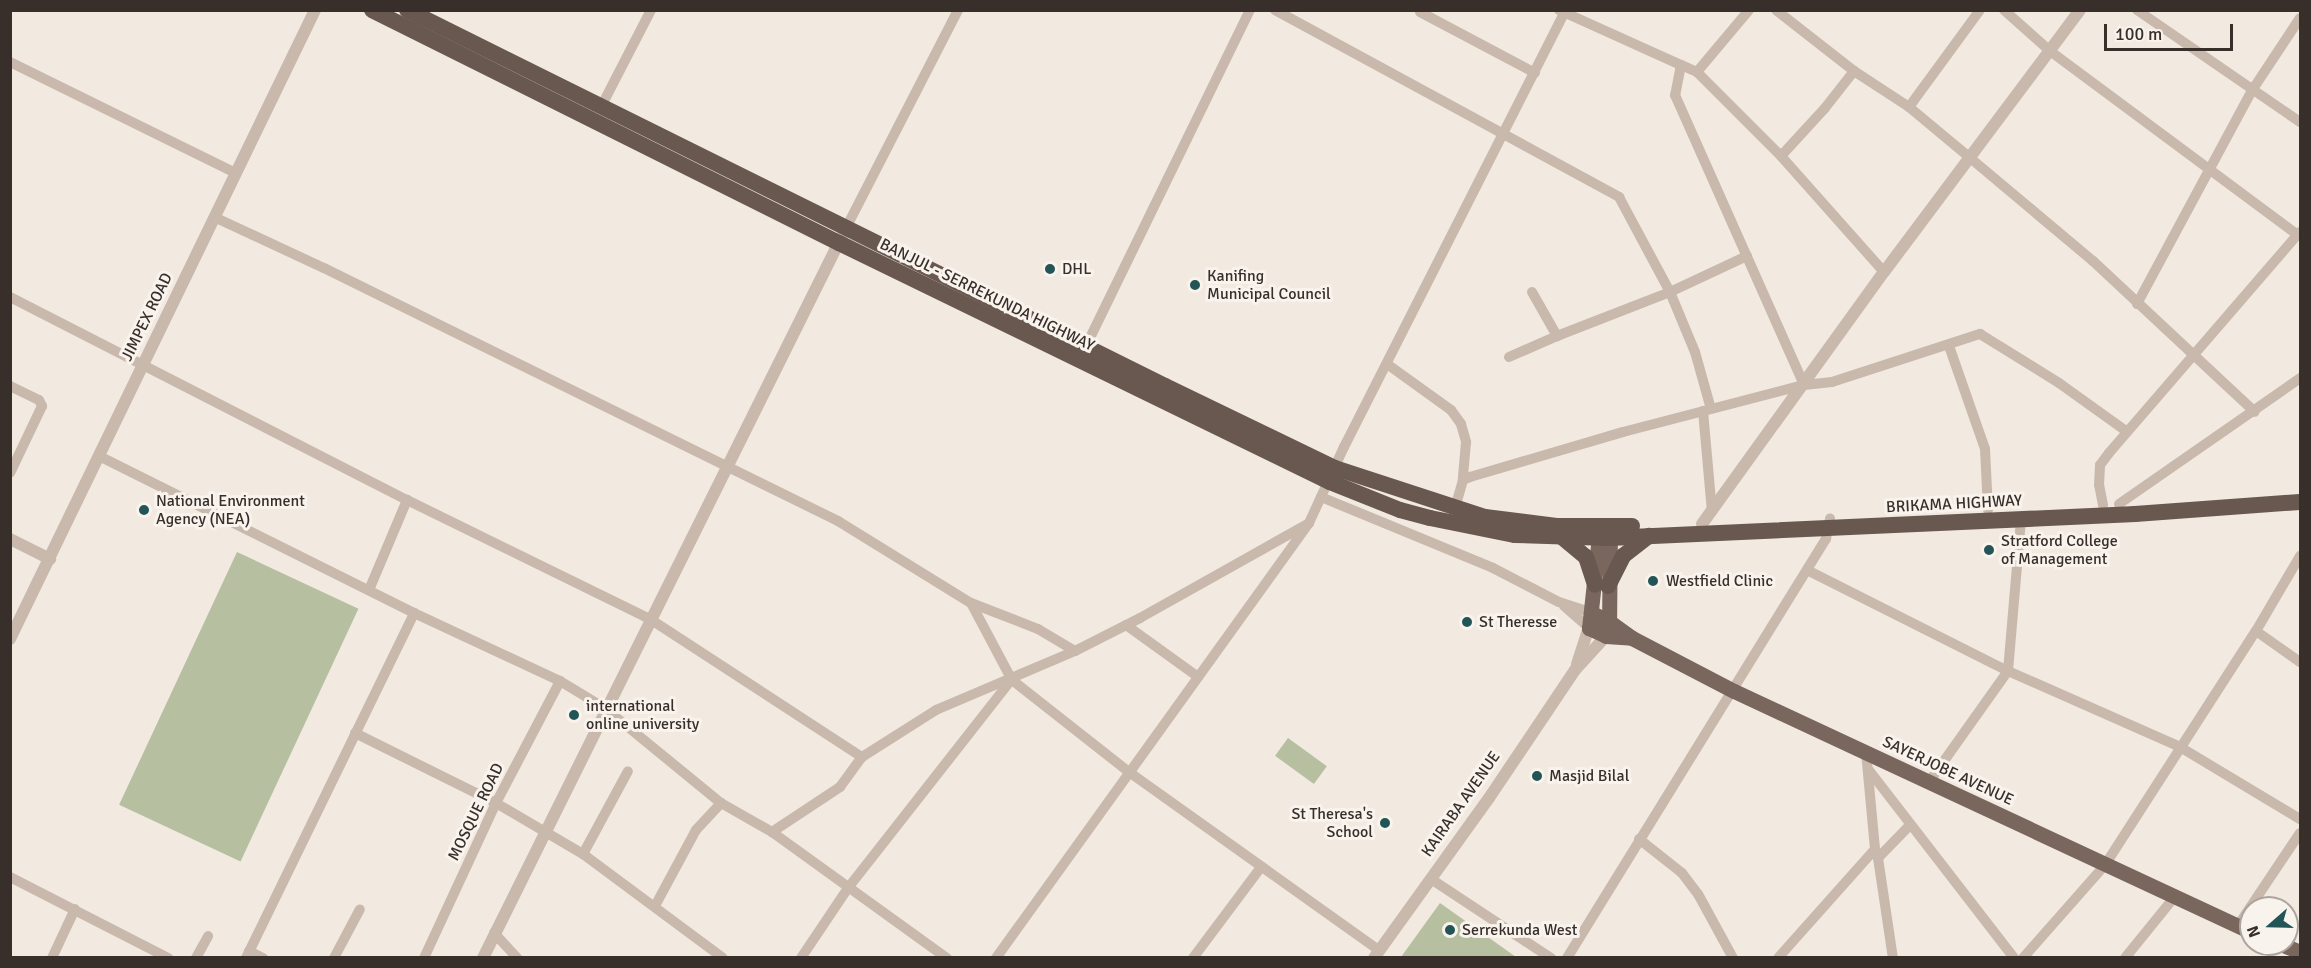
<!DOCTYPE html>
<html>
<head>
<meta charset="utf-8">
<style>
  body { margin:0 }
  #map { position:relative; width:2311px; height:968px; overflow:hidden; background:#f2e9e0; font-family:Signika,sans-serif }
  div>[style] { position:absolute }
  .green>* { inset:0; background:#b6c0a1; transform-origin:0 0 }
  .minor>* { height:10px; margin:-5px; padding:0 5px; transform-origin:5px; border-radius:5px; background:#c9b9ad }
  .tertiary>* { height:12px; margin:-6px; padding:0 6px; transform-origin:6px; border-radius:6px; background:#c9b9ad }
  .primary>* { height:15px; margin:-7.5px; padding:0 7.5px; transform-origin:7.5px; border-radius:7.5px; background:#79665d }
  .trunk>* { height:16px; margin:-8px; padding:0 8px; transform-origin:8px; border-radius:8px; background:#685850 }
  .dots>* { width:16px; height:16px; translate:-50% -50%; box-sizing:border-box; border:3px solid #f9f3ed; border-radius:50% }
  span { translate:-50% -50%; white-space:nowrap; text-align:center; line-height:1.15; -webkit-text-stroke:6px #f9f3ed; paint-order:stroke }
  .poi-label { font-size:16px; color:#382f2b }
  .left { translate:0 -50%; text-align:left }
  .right { translate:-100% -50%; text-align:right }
  .street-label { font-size:16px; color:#382f2b }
  .frame { position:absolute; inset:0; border:12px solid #382f2b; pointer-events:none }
  .north { position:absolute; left:2239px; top:896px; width:60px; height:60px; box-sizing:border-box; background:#f9f3ed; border:2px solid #aca59f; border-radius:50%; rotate:250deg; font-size:16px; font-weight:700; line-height:24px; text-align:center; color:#382f2b }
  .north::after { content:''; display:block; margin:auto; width:21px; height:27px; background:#235557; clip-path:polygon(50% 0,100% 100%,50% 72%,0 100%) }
  .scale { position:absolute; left:2104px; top:24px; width:129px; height:27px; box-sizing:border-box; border:3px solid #382f2b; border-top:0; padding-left:8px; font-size:18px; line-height:21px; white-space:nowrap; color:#382f2b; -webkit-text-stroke:4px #f9f3ed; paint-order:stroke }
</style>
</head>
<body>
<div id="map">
  <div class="green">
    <div style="left:237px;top:552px;width:134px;height:279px;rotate:25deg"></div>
    <div style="left:1288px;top:738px;width:48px;height:22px;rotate:36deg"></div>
    <div style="clip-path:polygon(1440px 903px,1516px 957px,1401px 957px)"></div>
  </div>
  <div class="minor">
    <div style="left:1275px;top:10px;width:392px;rotate:28.5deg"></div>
    <div style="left:1619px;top:197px;width:108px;rotate:61.8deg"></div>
    <div style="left:1670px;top:292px;width:65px;rotate:67.4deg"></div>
    <div style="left:1695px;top:352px;width:59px;rotate:74.3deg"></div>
    <div style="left:1559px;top:10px;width:134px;rotate:24.3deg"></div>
    <div style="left:1749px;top:10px;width:81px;rotate:130deg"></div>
    <div style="left:1697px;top:72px;width:17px;rotate:-156deg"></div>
    <div style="left:1681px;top:65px;width:31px;rotate:101deg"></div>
    <div style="left:1675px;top:95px;width:317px;rotate:66deg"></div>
    <div style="left:1804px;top:385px;width:28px;rotate:-6deg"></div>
    <div style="left:1832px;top:382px;width:156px;rotate:-18deg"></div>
    <div style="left:1980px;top:334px;width:93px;rotate:31.8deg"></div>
    <div style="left:2059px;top:383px;width:82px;rotate:35.6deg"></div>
    <div style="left:1776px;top:10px;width:99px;rotate:38deg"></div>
    <div style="left:1854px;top:71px;width:66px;rotate:33.2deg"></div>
    <div style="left:1909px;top:107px;width:78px;rotate:39.8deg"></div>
    <div style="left:1969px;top:157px;width:162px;rotate:40deg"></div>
    <div style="left:2093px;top:261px;width:221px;rotate:43deg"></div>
    <div style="left:2004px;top:10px;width:62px;rotate:41.7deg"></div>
    <div style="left:2050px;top:51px;width:309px;rotate:36.6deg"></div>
    <div style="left:2137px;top:10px;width:198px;rotate:34.5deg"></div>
    <div style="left:1420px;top:12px;width:130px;rotate:27.9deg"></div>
    <div style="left:10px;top:62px;width:252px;rotate:26.2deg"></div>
    <div style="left:1697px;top:72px;width:119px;rotate:45deg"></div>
    <div style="left:1781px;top:156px;width:155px;rotate:48.4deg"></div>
    <div style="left:602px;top:105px;width:107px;rotate:-62.7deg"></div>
    <div style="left:1909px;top:107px;width:120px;rotate:-53.8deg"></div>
    <div style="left:1781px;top:156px;width:65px;rotate:-47.5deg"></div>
    <div style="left:1825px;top:108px;width:47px;rotate:-51.9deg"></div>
    <div style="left:214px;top:217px;width:121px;rotate:24.9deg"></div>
    <div style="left:324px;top:268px;width:573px;rotate:26.21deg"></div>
    <div style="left:838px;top:521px;width:156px;rotate:31.7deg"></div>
    <div style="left:971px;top:603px;width:87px;rotate:62deg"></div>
    <div style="left:1012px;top:680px;width:149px;rotate:38.2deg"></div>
    <div style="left:1129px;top:772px;width:307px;rotate:35.5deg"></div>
    <div style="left:846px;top:228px;width:245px;rotate:-62.8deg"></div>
    <div style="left:1532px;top:292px;width:51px;rotate:60.4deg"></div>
    <div style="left:10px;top:297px;width:446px;rotate:27.1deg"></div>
    <div style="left:407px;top:500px;width:271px;rotate:26.1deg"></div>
    <div style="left:650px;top:619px;width:253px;rotate:33.1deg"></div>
    <div style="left:862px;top:757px;width:88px;rotate:-32.4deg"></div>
    <div style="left:936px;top:710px;width:151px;rotate:-23deg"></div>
    <div style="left:1075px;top:651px;width:73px;rotate:-26.9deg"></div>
    <div style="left:1140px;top:618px;width:194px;rotate:-29.3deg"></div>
    <div style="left:2137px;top:304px;width:244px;rotate:-61.7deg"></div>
    <div style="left:2253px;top:89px;width:85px;rotate:-56.5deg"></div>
    <div style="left:1086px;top:346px;width:374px;rotate:-64deg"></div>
    <div style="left:1949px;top:346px;width:109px;rotate:70.7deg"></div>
    <div style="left:1985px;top:449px;width:61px;rotate:87.2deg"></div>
    <div style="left:1509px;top:357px;width:52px;rotate:-23.6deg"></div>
    <div style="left:1557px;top:336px;width:121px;rotate:-21.3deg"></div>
    <div style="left:1670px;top:292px;width:85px;rotate:-25.1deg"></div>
    <div style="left:1387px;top:364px;width:79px;rotate:35.7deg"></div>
    <div style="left:1451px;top:410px;width:17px;rotate:54deg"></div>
    <div style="left:1461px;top:424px;width:19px;rotate:74deg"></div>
    <div style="left:1466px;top:442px;width:38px;rotate:95deg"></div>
    <div style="left:10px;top:386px;width:32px;rotate:26deg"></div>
    <div style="left:39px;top:400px;width:7px;rotate:63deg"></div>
    <div style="left:42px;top:406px;width:74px;rotate:115.5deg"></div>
    <div style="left:1703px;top:411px;width:101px;rotate:84.9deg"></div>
    <div style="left:99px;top:456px;width:352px;rotate:26.5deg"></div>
    <div style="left:414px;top:613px;width:161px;rotate:25deg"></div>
    <div style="left:560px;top:681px;width:54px;rotate:31.3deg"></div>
    <div style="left:606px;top:709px;width:149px;rotate:39.3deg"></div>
    <div style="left:721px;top:803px;width:59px;rotate:29.6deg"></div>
    <div style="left:772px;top:832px;width:216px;rotate:35.8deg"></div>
    <div style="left:1321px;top:497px;width:186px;rotate:22.4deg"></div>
    <div style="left:1493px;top:568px;width:74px;rotate:27.3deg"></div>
    <div style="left:1559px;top:602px;width:35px;rotate:18deg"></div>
    <div style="left:2119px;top:504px;width:221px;rotate:-34.8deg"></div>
    <div style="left:2103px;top:505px;width:20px;rotate:-101deg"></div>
    <div style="left:2099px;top:485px;width:20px;rotate:-87deg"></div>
    <div style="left:2100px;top:465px;width:15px;rotate:-53deg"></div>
    <div style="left:2109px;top:453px;width:292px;rotate:-49.2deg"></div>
    <div style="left:1455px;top:508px;width:29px;rotate:-74deg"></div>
    <div style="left:1463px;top:480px;width:8px;rotate:-23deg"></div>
    <div style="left:1470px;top:477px;width:159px;rotate:-16.4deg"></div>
    <div style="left:1623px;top:432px;width:187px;rotate:-14.6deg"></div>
    <div style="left:1807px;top:570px;width:225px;rotate:26.7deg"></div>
    <div style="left:2008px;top:671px;width:188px;rotate:23.8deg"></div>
    <div style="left:2180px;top:747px;width:140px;rotate:31deg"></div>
    <div style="left:369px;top:590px;width:98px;rotate:-67.1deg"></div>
    <div style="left:971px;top:603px;width:72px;rotate:21.2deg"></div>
    <div style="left:1038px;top:629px;width:43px;rotate:30.7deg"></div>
    <div style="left:1564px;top:606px;width:33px;rotate:41deg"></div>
    <div style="left:1126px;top:625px;width:89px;rotate:35.8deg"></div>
    <div style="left:2256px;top:631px;width:54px;rotate:35.2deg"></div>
    <div style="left:355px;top:733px;width:157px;rotate:26.4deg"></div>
    <div style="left:496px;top:803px;width:101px;rotate:30.4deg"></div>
    <div style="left:583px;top:854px;width:174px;rotate:36.6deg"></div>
    <div style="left:1866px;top:752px;width:97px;rotate:84.7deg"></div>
    <div style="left:1875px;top:849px;width:9px;rotate:72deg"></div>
    <div style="left:1878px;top:858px;width:101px;rotate:81.5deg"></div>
    <div style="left:1868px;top:769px;width:239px;rotate:52.3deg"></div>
    <div style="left:1929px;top:782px;width:136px;rotate:-54.6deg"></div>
    <div style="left:2008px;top:671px;width:153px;rotate:-85.1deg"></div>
    <div style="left:772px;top:832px;width:82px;rotate:-33.5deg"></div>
    <div style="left:840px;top:787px;width:37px;rotate:-54deg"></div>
    <div style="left:1639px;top:839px;width:55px;rotate:38.3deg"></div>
    <div style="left:1682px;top:873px;width:26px;rotate:53deg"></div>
    <div style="left:1698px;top:894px;width:73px;rotate:61.3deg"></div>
    <div style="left:583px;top:854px;width:94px;rotate:-61.5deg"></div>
    <div style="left:1878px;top:858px;width:46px;rotate:-45.9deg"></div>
    <div style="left:10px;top:877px;width:178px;rotate:27.1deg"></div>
    <div style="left:1431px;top:879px;width:144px;rotate:33.4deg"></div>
    <div style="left:655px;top:906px;width:86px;rotate:-61.7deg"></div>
    <div style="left:696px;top:830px;width:37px;rotate:-47deg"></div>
    <div style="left:2237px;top:927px;width:113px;rotate:-56.2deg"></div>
    <div style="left:494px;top:933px;width:34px;rotate:47deg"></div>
    <div style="left:249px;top:951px;width:16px;rotate:27deg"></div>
    <div style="left:52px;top:958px;width:54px;rotate:-64.9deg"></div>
    <div style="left:196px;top:958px;width:25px;rotate:-61deg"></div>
    <div style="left:246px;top:958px;width:384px;rotate:-64deg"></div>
    <div style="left:334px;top:958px;width:55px;rotate:-62deg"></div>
    <div style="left:424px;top:958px;width:171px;rotate:-65.1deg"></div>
    <div style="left:496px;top:803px;width:138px;rotate:-62.3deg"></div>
    <div style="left:801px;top:958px;width:84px;rotate:-56.1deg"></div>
    <div style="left:848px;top:888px;width:264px;rotate:-51.9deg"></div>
    <div style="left:996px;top:958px;width:536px;rotate:-54.26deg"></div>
    <div style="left:1309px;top:523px;width:84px;rotate:-65.3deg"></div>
    <div style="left:1344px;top:447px;width:490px;rotate:-63.1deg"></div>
    <div style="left:1193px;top:958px;width:114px;rotate:-53.2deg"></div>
    <div style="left:1567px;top:958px;width:493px;rotate:-58.3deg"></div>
    <div style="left:1826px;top:539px;width:21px;rotate:-79deg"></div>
    <div style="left:1778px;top:958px;width:146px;rotate:-48.3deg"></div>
    <div style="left:2023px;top:958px;width:124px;rotate:-48.6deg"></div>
    <div style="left:2105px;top:865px;width:278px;rotate:-57.2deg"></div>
    <div style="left:2256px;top:631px;width:87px;rotate:-59.6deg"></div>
    <div style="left:2125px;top:958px;width:81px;rotate:-51deg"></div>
  </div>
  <div class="tertiary">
    <div style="left:1702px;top:524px;width:311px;rotate:-54.2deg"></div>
    <div style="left:1884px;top:272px;width:327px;rotate:-53.2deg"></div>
    <div style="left:10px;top:539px;width:45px;rotate:26.6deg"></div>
    <div style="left:10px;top:639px;width:699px;rotate:-64.13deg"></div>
    <div style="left:1577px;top:664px;width:38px;rotate:-72deg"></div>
    <div style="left:483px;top:958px;width:806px;rotate:-63.56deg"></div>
    <div style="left:1374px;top:958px;width:197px;rotate:-54.3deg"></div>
    <div style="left:1489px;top:798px;width:154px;rotate:-56.1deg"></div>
    <div style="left:1575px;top:670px;width:46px;rotate:-47.6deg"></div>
  </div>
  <div class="primary">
    <div style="left:1600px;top:527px;width:102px;rotate:96.2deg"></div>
    <div style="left:1589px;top:628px;width:19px;rotate:25deg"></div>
    <div style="left:1606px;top:636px;width:26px;rotate:4deg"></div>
    <div style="left:1592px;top:613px;width:20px;rotate:27deg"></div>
    <div style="left:1610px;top:622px;width:27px;rotate:36deg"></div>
    <div style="left:1632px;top:638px;width:115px;rotate:27.5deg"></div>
    <div style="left:1734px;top:691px;width:570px;rotate:24.99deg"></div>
    <div style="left:1609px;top:627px;width:100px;rotate:-89.4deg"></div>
    <div style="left:2281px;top:944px;width:21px;rotate:23deg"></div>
  </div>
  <div class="trunk">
    <div style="left:372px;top:10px;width:522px;rotate:26.52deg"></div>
    <div style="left:839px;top:243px;width:546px;rotate:25.96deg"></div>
    <div style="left:1330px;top:482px;width:75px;rotate:21.8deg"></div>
    <div style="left:1400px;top:510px;width:31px;rotate:15deg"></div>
    <div style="left:1430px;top:518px;width:87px;rotate:11.3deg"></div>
    <div style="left:1515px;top:535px;width:94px;rotate:1.8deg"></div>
    <div style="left:1609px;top:538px;width:527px;rotate:-2.61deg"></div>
    <div style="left:2135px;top:514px;width:165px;rotate:-4.2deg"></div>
    <div style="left:407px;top:10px;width:846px;rotate:26.38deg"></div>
    <div style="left:1165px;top:386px;width:189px;rotate:25.8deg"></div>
    <div style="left:1335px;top:468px;width:158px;rotate:18.1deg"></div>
    <div style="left:1485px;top:517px;width:72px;rotate:7.2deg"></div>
    <div style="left:1556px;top:526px;width:76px"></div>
    <div style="left:1562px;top:537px;width:31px;rotate:40deg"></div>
    <div style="left:1586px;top:557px;width:29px;rotate:72deg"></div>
    <div style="left:1608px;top:586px;width:34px;rotate:-63deg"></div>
    <div style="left:1623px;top:556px;width:33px;rotate:-38deg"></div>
  </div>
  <div class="dots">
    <div style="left:1050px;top:269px;background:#235557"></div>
    <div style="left:1195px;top:285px;background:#235557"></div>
    <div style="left:144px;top:510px;background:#235557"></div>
    <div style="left:1989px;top:550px;background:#235557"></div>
    <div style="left:1653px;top:581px;background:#235557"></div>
    <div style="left:1467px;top:622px;background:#235557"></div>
    <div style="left:574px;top:715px;background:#235557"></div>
    <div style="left:1537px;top:776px;background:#235557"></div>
    <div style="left:1385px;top:823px;background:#235557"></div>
    <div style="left:1450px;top:930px;background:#235557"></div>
  </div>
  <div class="poi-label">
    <span class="left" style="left:1062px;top:269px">DHL</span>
    <span class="left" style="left:1207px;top:285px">Kanifing<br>Municipal Council</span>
    <span class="left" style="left:156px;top:510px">National Environment<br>Agency (NEA)</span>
    <span class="left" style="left:2001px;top:550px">Stratford College<br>of Management</span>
    <span class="left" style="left:1666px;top:581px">Westfield Clinic</span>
    <span class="left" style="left:1479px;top:622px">St Theresse</span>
    <span class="left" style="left:586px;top:715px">international<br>online university</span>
    <span class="left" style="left:1549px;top:776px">Masjid Bilal</span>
    <span class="right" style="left:1373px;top:823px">St Theresa's<br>School</span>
    <span class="left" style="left:1462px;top:930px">Serrekunda West</span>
  </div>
  <div class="street-label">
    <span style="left:987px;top:295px;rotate:26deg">BANJUL - SERREKUNDA HIGHWAY</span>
    <span style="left:147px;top:317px;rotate:-64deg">JIMPEX ROAD</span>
    <span style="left:1954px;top:504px;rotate:-3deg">BRIKAMA HIGHWAY</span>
    <span style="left:1948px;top:771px;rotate:25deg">SAYERJOBE AVENUE</span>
    <span style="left:1461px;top:804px;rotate:-55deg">KAIRABA AVENUE</span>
    <span style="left:476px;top:812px;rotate:-64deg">MOSQUE ROAD</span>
  </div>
  <div class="frame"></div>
  <div class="north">N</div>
  <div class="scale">100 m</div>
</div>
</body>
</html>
